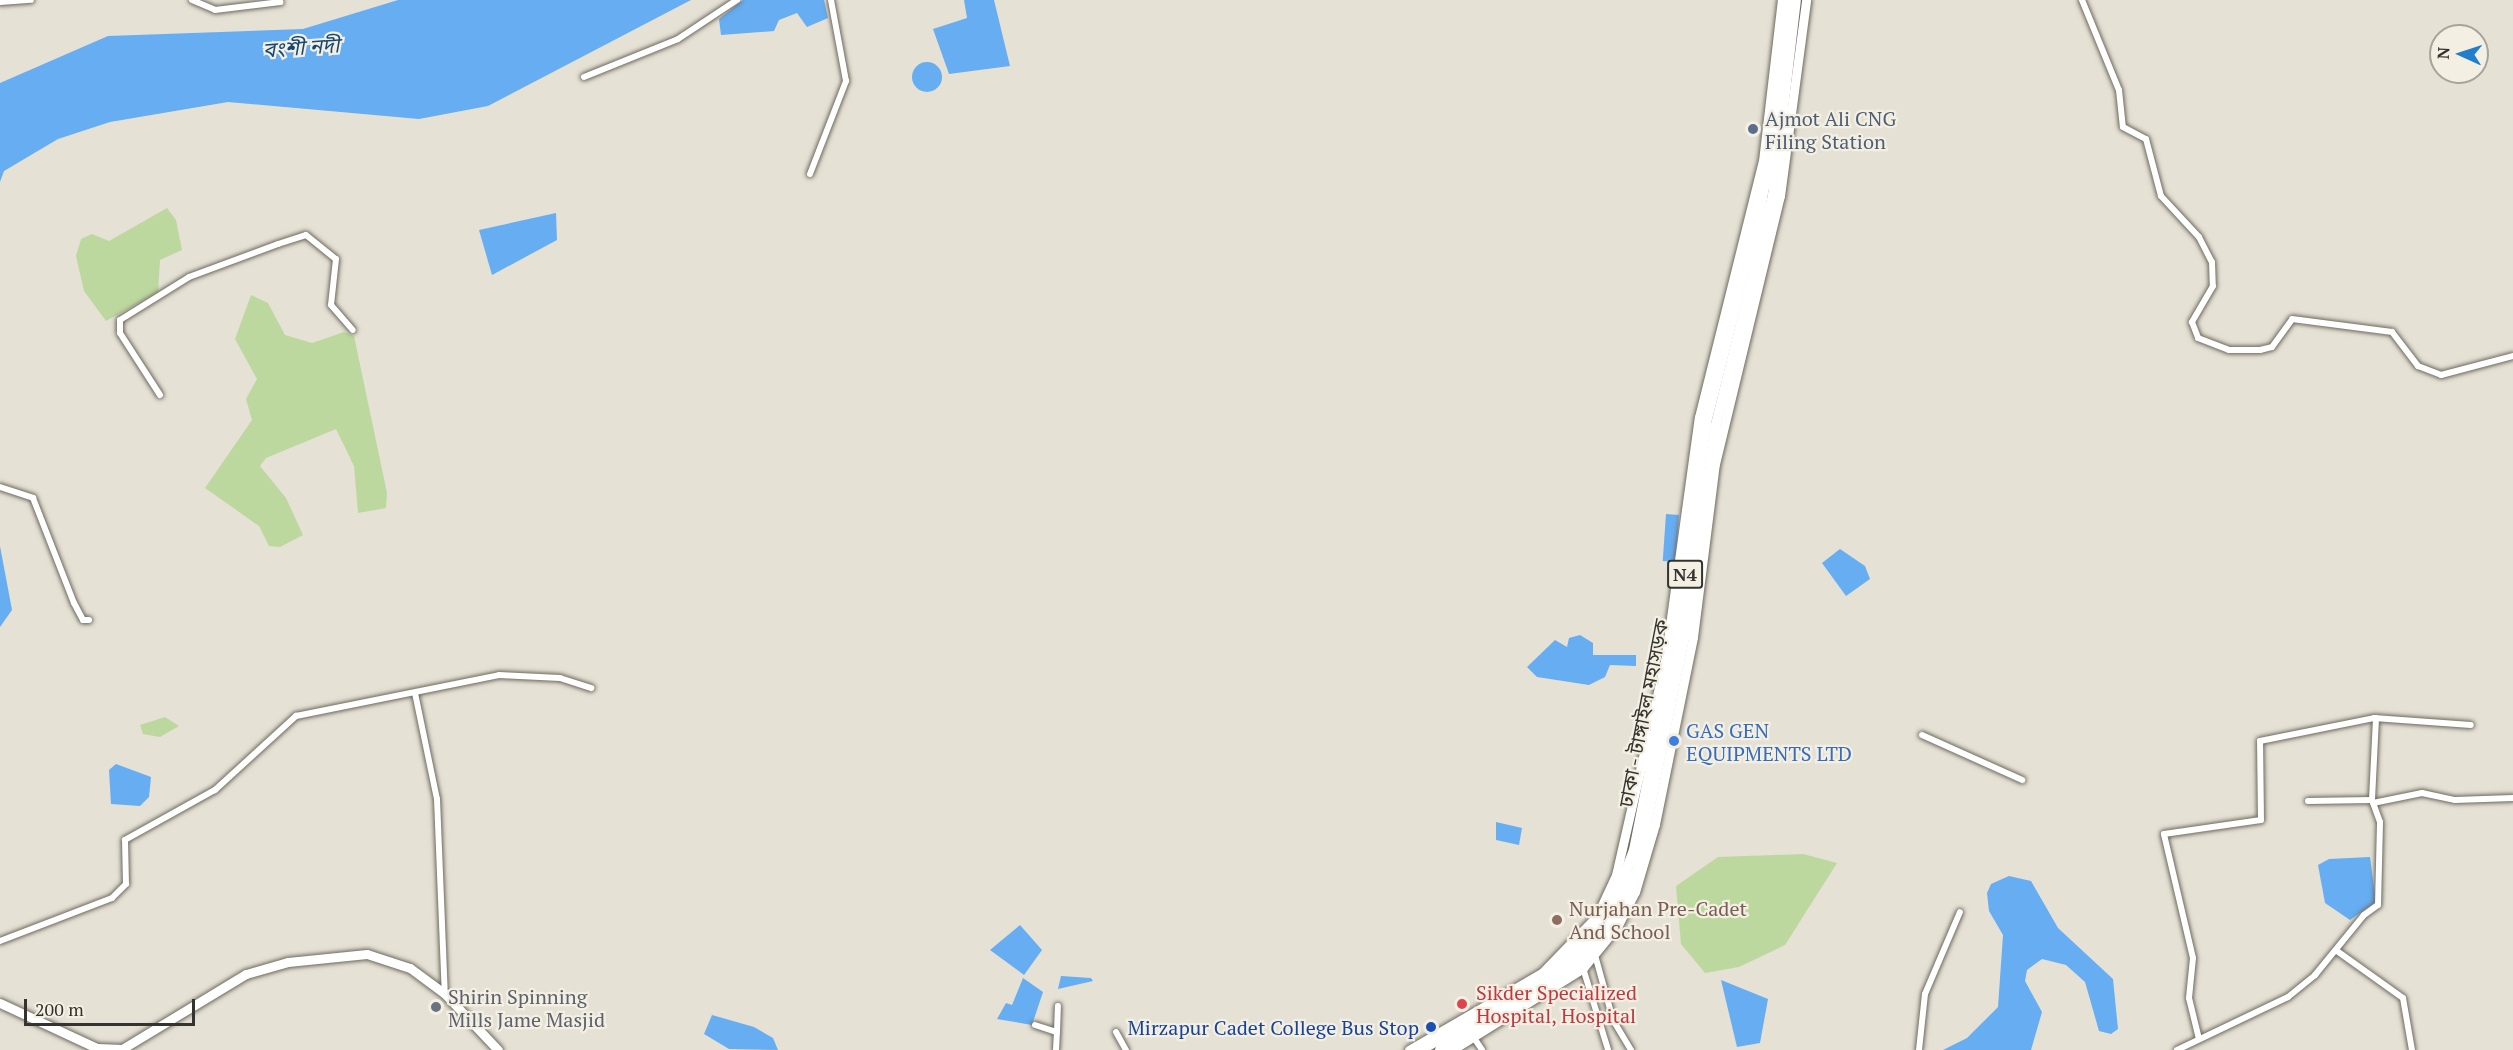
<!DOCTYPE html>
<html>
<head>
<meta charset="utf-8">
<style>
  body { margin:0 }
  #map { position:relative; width:2513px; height:1050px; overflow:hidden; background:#e6e1d5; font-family:"PT Serif","Noto Sans Bengali",serif }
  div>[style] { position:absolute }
  .green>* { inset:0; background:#bcd89e }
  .water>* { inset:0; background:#66adf2; transform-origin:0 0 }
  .round { border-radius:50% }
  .roads { filter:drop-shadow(0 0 2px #6e6a5f) drop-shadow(0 0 2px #6e6a5f) }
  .street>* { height:6px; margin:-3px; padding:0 3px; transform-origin:3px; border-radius:3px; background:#fff }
  .secondary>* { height:9px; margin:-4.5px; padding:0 4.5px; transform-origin:4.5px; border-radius:4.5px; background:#fff }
  .highway>* { height:10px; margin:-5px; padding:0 5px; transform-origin:5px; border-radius:5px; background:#fff }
  .dots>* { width:16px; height:16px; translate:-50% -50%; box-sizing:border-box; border:3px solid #f4efe3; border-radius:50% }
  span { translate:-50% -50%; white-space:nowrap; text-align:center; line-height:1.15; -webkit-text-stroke:4.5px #f4efe3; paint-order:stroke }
  .shield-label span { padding:2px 4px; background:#f4efe3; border:2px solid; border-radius:4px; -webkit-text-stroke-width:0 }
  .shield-label { font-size:18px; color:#35332f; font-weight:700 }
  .service-label { font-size:20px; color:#4e5e75 }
  .left { translate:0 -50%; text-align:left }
  .street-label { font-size:20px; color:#35332f }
  .shop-label { font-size:20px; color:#366cbe }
  .education-label { font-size:20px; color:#785e54 }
  .health-label { font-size:20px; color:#be3a42 }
  .worship-label { font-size:20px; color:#5b616d }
  .transit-label { font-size:20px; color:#164399 }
  .right { translate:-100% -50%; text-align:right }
  .water-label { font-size:21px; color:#144773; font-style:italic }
  .north { position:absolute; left:2429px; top:24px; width:60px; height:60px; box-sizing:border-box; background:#f4efe3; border:2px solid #a8a49b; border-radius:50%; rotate:273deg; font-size:16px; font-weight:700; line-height:24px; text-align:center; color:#35332f }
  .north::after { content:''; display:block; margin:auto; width:21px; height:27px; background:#207eca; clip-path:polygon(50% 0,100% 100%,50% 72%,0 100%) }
  .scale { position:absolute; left:24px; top:999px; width:171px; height:27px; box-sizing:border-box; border:3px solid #35332f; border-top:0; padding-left:8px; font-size:18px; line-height:21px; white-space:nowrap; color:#35332f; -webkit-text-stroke:4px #f4efe3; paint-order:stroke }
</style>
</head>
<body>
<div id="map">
  <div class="green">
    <div style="clip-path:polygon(167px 208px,176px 220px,182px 250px,160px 260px,158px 292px,106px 321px,84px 291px,76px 256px,81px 239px,92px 234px,109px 241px)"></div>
    <div style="clip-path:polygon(251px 295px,268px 303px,285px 335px,312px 343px,344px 332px,354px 336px,387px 493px,386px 508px,358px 513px,354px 466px,336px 429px,266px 458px,260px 466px,286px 498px,303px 535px,280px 547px,269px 546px,259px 526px,205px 488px,252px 420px,246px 399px,257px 379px,235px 339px)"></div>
    <div style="clip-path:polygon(165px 717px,179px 726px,160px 737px,143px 734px,140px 725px)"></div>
    <div style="clip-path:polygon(1803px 854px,1837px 863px,1785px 945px,1739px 967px,1705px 973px,1681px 944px,1676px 886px,1718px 857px)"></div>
  </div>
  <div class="water">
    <div style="clip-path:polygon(398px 0,691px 0,488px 106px,419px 119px,228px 102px,110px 122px,58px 139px,4px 171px,0 182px,0 83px,108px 36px,303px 29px)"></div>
    <div style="clip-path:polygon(743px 0,824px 0,828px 18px,807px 27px,797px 13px,779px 20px,774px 31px,721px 35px,719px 19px)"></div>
    <div style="clip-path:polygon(964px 0,994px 0,1010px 66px,949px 74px,933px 29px,967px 18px)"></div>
    <div class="round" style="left:912px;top:62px;width:30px;height:30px"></div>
    <div style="clip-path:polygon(556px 213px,557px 240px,492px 275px,479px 230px)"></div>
    <div style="left:1666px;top:514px;width:13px;height:47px;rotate:4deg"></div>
    <div style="clip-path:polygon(0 546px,12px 610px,0 627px)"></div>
    <div style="clip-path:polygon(1840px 549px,1865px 566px,1870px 579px,1846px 596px,1822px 563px)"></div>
    <div style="clip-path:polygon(1580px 635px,1593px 643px,1593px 655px,1636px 655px,1636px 666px,1610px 665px,1605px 677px,1589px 685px,1537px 677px,1527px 667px,1555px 640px,1567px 647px,1569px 638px)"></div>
    <div style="clip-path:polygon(116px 764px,151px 777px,149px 797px,140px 806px,111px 804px,109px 770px)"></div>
    <div style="clip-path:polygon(1496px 822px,1522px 828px,1519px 845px,1496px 840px)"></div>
    <div style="clip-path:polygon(2370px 857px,2376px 902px,2350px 920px,2325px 903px,2318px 865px,2329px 859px)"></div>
    <div style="clip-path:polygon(2009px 876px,2031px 881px,2058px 928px,2113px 979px,2118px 1029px,2111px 1034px,2099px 1031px,2085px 982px,2066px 965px,2042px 959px,2027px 970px,2025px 981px,2042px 1012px,2031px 1050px,1943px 1050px,1967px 1038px,1998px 1007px,2003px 935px,1989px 911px,1987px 893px,1991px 884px)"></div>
    <div style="clip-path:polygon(1020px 925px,1042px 950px,1024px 975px,990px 950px)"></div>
    <div style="clip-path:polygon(1061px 976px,1091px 978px,1093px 981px,1058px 989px)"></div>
    <div style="clip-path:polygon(1023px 978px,1043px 992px,1032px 1025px,997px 1019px,1006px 1003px,1012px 1005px)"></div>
    <div style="clip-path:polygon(1721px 980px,1768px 999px,1760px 1043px,1737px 1047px)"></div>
    <div style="clip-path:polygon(712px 1015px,754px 1027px,773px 1038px,778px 1050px,729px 1049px,704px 1034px)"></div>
  </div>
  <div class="roads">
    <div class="street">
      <div style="left:192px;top:0;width:25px;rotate:23deg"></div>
      <div style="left:215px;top:10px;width:66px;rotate:-6.9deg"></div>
      <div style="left:2082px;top:0;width:97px;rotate:67.7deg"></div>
      <div style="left:2119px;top:90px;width:37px;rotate:84deg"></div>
      <div style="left:2123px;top:127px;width:26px;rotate:28deg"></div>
      <div style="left:2146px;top:139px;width:59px;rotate:75.3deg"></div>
      <div style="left:2161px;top:196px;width:56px;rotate:47.2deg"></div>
      <div style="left:2199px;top:237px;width:28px;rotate:63deg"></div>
      <div style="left:2212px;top:262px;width:24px;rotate:88deg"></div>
      <div style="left:2213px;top:286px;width:42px;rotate:120.3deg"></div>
      <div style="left:2192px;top:322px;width:17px;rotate:69deg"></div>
      <div style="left:2198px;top:338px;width:33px;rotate:21deg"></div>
      <div style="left:2229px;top:350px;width:31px"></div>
      <div style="left:2260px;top:350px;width:12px;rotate:-14deg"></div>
      <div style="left:2272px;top:347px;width:34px;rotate:-54deg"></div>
      <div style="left:2292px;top:319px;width:101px;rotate:7.4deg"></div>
      <div style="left:2392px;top:332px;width:43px;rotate:52.6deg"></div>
      <div style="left:2418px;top:366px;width:25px;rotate:21deg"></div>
      <div style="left:2441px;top:375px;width:74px;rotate:-14.8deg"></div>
      <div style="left:0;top:2px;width:31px;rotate:-4deg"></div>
      <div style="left:584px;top:77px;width:101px;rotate:-22deg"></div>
      <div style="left:678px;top:39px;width:71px;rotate:-33.5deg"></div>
      <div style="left:810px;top:174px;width:100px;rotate:-68.8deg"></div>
      <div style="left:846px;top:81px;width:82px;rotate:-100.5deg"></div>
      <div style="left:160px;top:395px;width:74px;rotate:-122.8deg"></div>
      <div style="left:120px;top:333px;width:13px;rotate:-90deg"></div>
      <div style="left:120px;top:320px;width:81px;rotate:-31.9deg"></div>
      <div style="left:189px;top:277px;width:95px;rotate:-20.3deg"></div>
      <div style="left:278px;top:244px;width:29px;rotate:-18deg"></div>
      <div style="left:306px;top:235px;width:38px;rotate:39deg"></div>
      <div style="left:336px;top:259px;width:46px;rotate:96.2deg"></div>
      <div style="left:331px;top:305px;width:33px;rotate:49deg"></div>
      <div style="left:0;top:487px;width:35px;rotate:18deg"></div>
      <div style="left:33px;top:498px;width:113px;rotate:68.7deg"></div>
      <div style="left:74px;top:603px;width:19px;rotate:62deg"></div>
      <div style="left:83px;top:620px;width:6px"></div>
      <div style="left:415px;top:693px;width:108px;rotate:78.3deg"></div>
      <div style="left:437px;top:799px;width:195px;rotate:87.7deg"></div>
      <div style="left:1922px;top:735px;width:110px;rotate:24.2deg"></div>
      <div style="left:2308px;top:801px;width:64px;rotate:-0.9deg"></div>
      <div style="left:2373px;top:803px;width:50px;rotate:-11.5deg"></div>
      <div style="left:2422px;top:793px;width:34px;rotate:12deg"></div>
      <div style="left:2455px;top:800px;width:58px;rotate:-2deg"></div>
      <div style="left:0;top:941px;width:120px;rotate:-21deg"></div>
      <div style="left:112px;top:898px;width:20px;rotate:-45deg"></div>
      <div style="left:126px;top:884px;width:44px;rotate:-91.3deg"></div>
      <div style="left:125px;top:840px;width:103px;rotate:-29.1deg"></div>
      <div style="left:215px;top:790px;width:110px;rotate:-42.4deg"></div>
      <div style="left:296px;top:716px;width:207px;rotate:-11.4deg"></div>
      <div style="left:499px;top:675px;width:61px;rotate:2.8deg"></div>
      <div style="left:560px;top:678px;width:33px;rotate:18deg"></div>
      <div style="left:2337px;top:951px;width:81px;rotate:35.5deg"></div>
      <div style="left:2403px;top:998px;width:53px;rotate:80.2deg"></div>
      <div style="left:1595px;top:955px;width:67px;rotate:74.5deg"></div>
      <div style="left:1613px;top:1020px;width:35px;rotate:59deg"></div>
      <div style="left:1583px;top:968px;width:86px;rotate:73deg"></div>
      <div style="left:1035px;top:1025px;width:23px;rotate:18deg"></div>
      <div style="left:1057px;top:1032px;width:26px;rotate:-88deg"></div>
      <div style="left:1116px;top:1032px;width:21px;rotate:61deg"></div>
      <div style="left:1472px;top:1035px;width:18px;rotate:56deg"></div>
      <div style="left:2199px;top:1039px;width:42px;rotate:-103.7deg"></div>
      <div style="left:2189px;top:998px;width:40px;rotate:-84.3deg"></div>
      <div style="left:2193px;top:958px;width:127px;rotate:-103.2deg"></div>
      <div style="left:2164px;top:834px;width:98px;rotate:-8.2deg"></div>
      <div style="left:2261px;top:820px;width:79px;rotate:-90.7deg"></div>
      <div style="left:2260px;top:741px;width:116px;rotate:-11.4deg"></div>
      <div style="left:2374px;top:718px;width:97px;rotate:4.1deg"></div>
      <div style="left:1056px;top:1050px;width:18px;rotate:-87deg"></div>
      <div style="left:1919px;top:1050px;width:56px;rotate:-83.9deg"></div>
      <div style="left:1925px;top:994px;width:89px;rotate:-66.9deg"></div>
      <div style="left:2177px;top:1050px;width:123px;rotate:-25.5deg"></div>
      <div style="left:2288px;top:997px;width:35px;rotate:-39deg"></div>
      <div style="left:2315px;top:975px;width:77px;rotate:-50.8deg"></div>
      <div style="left:2364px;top:915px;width:17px;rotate:-36deg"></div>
      <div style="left:2378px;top:905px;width:83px;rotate:-88.6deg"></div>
      <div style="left:2380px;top:822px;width:23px;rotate:-110deg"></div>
      <div style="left:2372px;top:800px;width:82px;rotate:-87.2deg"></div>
    </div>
    <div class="secondary">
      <div style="left:0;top:1003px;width:107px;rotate:24.9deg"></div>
      <div style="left:97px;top:1048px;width:25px;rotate:2deg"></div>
      <div style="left:122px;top:1049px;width:145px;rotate:-31.2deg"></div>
      <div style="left:246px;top:974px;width:44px;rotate:-15.9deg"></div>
      <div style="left:288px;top:962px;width:79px;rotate:-5.8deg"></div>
      <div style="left:367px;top:954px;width:45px;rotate:18deg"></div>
      <div style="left:410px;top:968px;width:44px;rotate:36.6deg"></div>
      <div style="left:445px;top:994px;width:77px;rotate:46.6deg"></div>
      <div style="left:1409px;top:1050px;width:154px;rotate:-30.1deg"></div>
      <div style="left:1542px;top:973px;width:79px;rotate:-46deg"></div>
      <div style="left:1597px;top:916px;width:45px;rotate:-65.1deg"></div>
      <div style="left:1616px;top:875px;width:220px;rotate:-77.1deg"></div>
      <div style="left:1665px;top:661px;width:246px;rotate:-82.1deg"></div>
      <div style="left:1699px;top:417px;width:264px;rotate:-76deg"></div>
      <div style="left:1763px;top:161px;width:162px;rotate:-83.3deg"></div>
      <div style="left:1452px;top:1050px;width:155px;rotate:-32deg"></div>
      <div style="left:1583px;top:968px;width:55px;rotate:-50.9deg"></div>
      <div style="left:1618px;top:925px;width:37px;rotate:-63deg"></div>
      <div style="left:1635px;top:892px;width:71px;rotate:-73.6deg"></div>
      <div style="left:1655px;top:824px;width:191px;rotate:-78.5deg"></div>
      <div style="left:1693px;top:637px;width:174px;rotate:-82.8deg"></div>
      <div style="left:1715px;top:464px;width:276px;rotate:-76.4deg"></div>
      <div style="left:1780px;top:196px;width:198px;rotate:-82.4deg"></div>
    </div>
    <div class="highway">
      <div style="left:1420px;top:1050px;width:119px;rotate:-28.7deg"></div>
      <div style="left:1524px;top:993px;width:63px;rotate:-38deg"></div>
      <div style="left:1574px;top:954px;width:73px;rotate:-53.9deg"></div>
      <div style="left:1617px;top:895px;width:48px;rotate:-69.3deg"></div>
      <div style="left:1634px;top:850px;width:212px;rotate:-78.8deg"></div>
      <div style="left:1675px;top:642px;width:221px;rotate:-81.9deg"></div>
      <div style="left:1706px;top:423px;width:220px;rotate:-75.8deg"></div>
      <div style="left:1760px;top:210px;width:107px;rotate:-79.7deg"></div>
      <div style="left:1779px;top:105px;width:105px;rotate:-85.1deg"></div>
      <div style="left:1440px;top:1050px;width:160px;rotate:-32.2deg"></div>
      <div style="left:1575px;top:965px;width:59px;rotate:-49.8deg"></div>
      <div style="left:1613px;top:920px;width:55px;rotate:-64.4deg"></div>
      <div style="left:1637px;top:870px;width:241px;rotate:-78.5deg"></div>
      <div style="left:1685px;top:634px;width:208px;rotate:-81.7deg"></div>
      <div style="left:1715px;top:428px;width:240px;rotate:-76deg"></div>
      <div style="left:1773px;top:195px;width:196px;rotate:-83.3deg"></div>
    </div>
  </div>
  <div class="dots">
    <div style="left:1753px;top:129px;background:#5c6f8a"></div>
    <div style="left:1674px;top:741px;background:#3f7fe0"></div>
    <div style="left:1557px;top:920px;background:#8d6e63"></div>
    <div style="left:1462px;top:1004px;background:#e0444e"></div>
    <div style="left:436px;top:1007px;background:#6b7280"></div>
    <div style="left:1431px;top:1027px;background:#1a4fb4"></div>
  </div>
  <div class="shield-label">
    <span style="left:1685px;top:574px">N4</span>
  </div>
  <div class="service-label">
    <span class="left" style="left:1765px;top:130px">Ajmot Ali CNG<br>Filing Station</span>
  </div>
  <div class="street-label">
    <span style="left:1643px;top:713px;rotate:-79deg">ঢাকা - টাঙ্গাইল মহাসড়ক</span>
  </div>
  <div class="shop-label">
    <span class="left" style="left:1686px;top:742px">GAS GEN<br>EQUIPMENTS LTD</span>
  </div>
  <div class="education-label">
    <span class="left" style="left:1569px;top:920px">Nurjahan Pre-Cadet<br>And School</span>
  </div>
  <div class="health-label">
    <span class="left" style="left:1476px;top:1004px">Sikder Specialized<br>Hospital, Hospital</span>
  </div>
  <div class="worship-label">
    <span class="left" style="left:448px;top:1008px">Shirin Spinning<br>Mills Jame Masjid</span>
  </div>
  <div class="transit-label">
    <span class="right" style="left:1419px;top:1027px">Mirzapur Cadet College Bus Stop</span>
  </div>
  <div class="water-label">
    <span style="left:301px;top:47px;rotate:-4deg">বংশী নদী</span>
  </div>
  <div class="north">N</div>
  <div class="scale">200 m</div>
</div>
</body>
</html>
